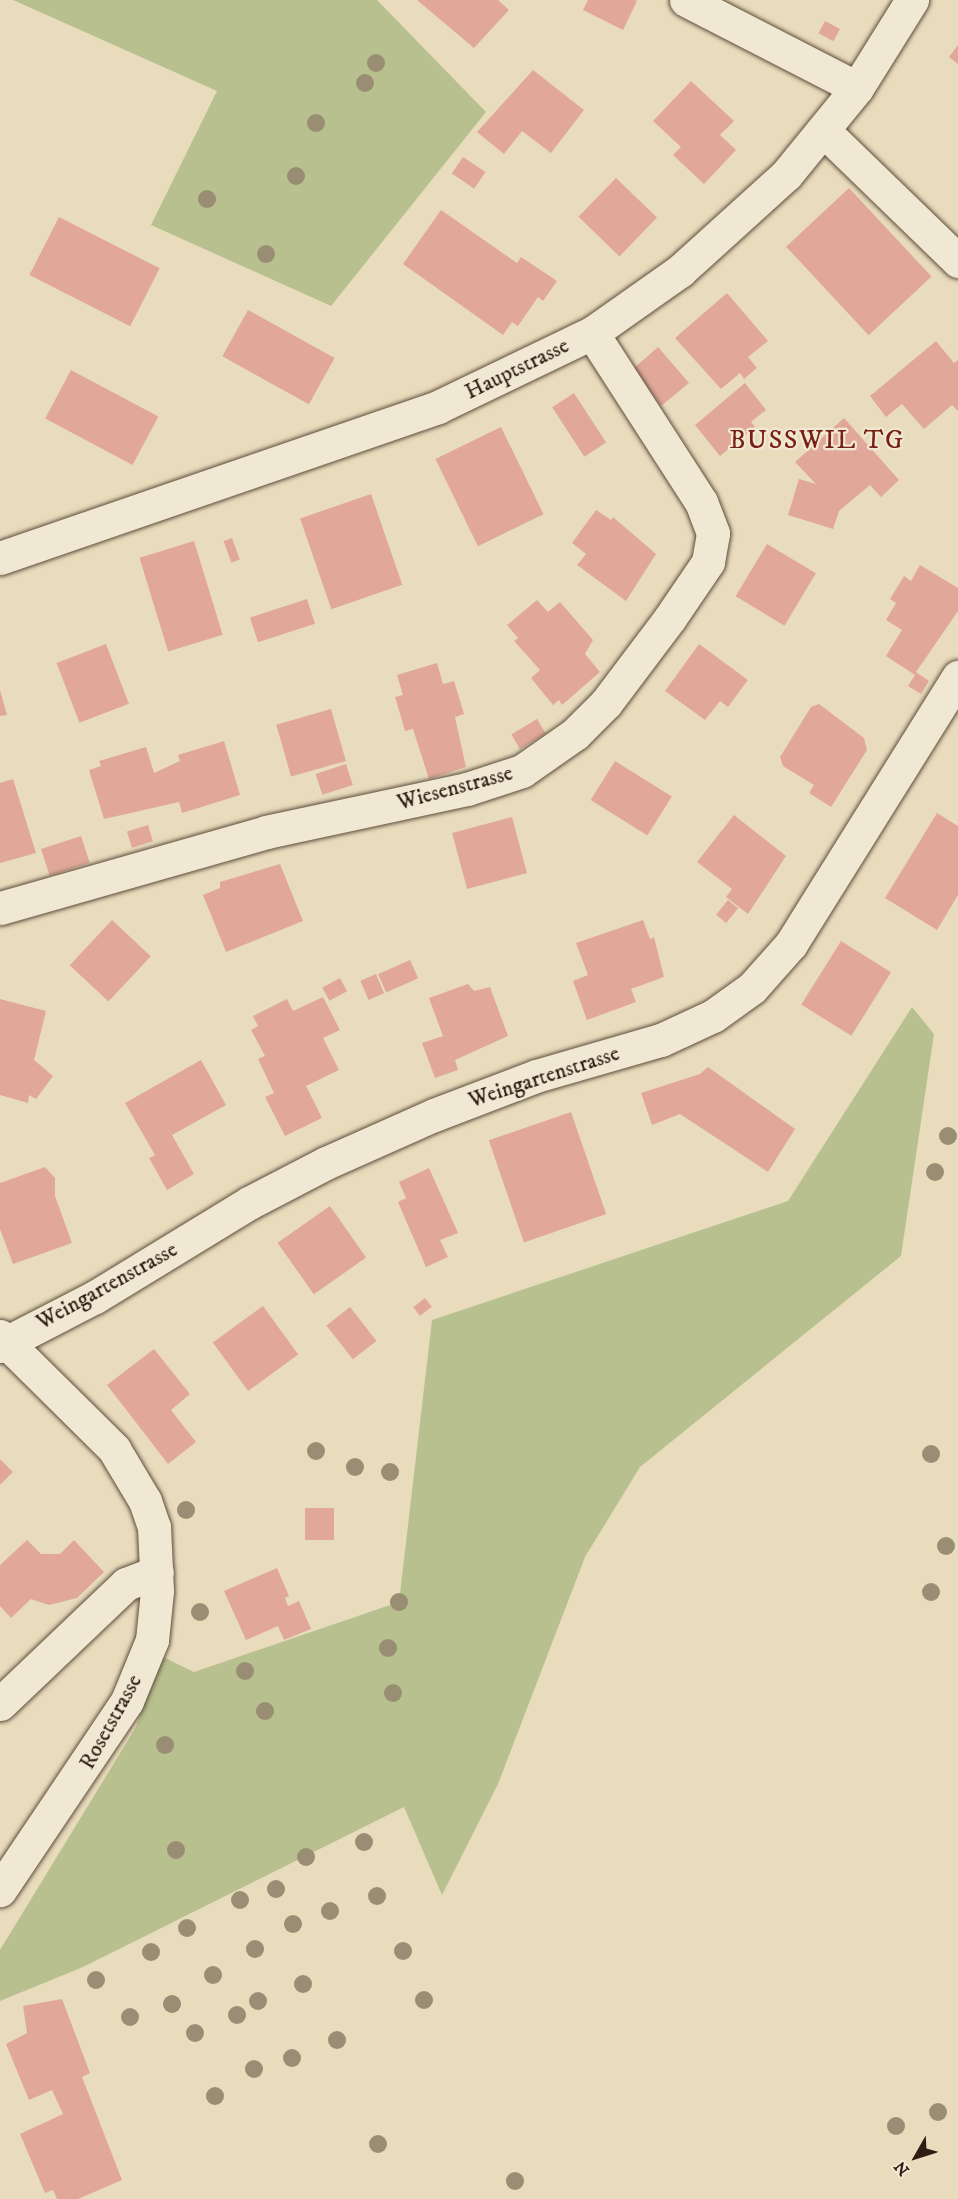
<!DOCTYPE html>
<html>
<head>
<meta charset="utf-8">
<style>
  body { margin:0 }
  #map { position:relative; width:958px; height:2199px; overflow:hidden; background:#e9dcbc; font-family:"IM FELL DW Pica",serif }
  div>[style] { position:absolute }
  .green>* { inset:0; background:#b8c08f }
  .building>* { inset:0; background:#e1a899; transform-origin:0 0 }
  .roads { filter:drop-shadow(0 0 2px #5e4d3d) drop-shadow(0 0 2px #5e4d3d) }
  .minor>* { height:33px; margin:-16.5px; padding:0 16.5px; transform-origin:16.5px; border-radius:16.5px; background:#f1e8d3 }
  .trees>* { width:18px; height:18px; margin:-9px; border-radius:50%; background:#998e73 }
  span { translate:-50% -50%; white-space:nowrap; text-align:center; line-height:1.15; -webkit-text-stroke:4.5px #f1e8d3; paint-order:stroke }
  .street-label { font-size:22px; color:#2f1d13 }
  .quarter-label { font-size:26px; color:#7a1f14; letter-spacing:1.5px }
  .north { position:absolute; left:886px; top:2127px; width:60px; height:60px; -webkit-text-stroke:4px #f1e8d3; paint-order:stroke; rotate:231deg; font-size:16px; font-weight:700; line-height:24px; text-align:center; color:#2f1d13 }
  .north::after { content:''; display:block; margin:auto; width:21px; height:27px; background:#2f1d13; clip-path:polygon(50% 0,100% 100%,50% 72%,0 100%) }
</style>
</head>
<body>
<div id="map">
  <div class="green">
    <div style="clip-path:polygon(13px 0,377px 0,486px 112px,331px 306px,151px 225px,217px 91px)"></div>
    <div style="clip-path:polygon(912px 1007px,934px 1034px,901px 1256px,640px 1467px,585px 1557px,498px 1784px,442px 1895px,404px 1807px,83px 1967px,0 2001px,0 1950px,136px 1727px,159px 1655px,194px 1672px,399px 1602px,432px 1320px,788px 1201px)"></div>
  </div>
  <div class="building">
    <div style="clip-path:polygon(417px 0,498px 0,509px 10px,474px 48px)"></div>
    <div style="clip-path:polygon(588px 0,635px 0,637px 1px,623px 30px,583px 10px)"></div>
    <div style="left:825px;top:21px;width:17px;height:14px;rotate:28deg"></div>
    <div style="clip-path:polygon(958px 45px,958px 64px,949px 57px)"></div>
    <div style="clip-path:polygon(533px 70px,584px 110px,551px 153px,522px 131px,504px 154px,477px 132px)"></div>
    <div style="clip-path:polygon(691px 81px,734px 121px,720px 135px,736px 150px,704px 184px,673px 155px,681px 147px,653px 121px)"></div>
    <div style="left:463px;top:157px;width:27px;height:20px;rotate:34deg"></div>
    <div style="left:616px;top:178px;width:57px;height:54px;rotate:44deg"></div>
    <div style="left:849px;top:188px;width:121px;height:86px;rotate:47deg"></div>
    <div style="clip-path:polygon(441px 210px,517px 263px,521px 257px,557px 281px,543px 301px,538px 297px,518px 326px,512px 322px,503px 335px,403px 264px)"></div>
    <div style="left:59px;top:217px;width:113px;height:65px;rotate:27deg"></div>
    <div style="clip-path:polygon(727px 293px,768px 341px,748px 357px,757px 368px,744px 379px,740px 373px,721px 389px,675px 338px)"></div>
    <div style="left:248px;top:310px;width:99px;height:53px;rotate:29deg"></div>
    <div style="clip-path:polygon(936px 341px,954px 363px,958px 360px,958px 411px,952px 405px,924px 429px,902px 404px,886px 417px,870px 396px)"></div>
    <div style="clip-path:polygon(658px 347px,689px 383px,661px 406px,634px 368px)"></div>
    <div style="left:71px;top:370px;width:99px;height:55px;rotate:28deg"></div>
    <div style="clip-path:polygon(745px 383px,766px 410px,751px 422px,755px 427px,720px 456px,695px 425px)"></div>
    <div style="left:574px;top:393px;width:59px;height:26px;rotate:57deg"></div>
    <div style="clip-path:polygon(844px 418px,899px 480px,881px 497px,870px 485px,839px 511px,833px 529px,788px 515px,799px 479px,816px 484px,795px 462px)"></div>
    <div style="left:501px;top:427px;width:97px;height:73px;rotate:64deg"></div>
    <div style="left:371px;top:494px;width:96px;height:75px;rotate:71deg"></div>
    <div style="clip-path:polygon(596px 510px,611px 520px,613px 517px,656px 554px,626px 601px,577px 565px,586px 554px,572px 543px)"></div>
    <div style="left:232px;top:538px;width:23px;height:9px;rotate:70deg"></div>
    <div style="left:194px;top:541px;width:98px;height:57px;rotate:73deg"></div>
    <div style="left:767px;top:544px;width:57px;height:61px;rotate:31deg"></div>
    <div style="clip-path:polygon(920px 565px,958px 588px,958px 611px,916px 672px,929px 681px,921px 694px,908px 686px,915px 675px,886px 656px,902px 630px,886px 620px,896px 603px,890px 599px,904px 576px,911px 581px)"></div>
    <div style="left:307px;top:599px;width:26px;height:60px;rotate:72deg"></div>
    <div style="clip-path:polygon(537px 600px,548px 612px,560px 602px,593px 640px,585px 654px,600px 672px,562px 705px,559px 700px,553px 705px,531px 678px,540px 670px,514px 641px,518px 638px,507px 625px)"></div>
    <div style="left:106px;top:644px;width:64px;height:53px;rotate:69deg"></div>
    <div style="clip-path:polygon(699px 644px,748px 680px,728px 707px,720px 701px,705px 720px,665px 691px)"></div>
    <div style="clip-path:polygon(437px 663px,443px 684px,454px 681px,464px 714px,455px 717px,466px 767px,429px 779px,413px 729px,405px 731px,395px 697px,403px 695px,397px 675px)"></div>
    <div style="clip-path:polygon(0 690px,7px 715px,0 716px)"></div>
    <div style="clip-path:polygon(819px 704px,864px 738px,867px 750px,831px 807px,809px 793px,814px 785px,783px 766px,780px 757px,811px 707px)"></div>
    <div style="left:331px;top:709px;width:54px;height:57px;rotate:74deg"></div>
    <div style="left:537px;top:719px;width:17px;height:30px;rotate:59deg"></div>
    <div style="clip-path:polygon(224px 741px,240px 795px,182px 813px,179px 802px,104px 819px,89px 770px,101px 766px,99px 761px,146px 747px,154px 773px,180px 761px,178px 755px)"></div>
    <div style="left:615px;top:761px;width:67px;height:46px;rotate:32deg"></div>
    <div style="left:346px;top:764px;width:22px;height:32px;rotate:72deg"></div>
    <div style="clip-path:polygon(13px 779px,36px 853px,0 863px,0 783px)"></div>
    <div style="clip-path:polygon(937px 813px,958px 826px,958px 895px,937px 930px,885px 898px)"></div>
    <div style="clip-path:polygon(734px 815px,786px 856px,748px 914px,726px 897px,732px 889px,697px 862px)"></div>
    <div style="left:512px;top:817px;width:58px;height:62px;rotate:75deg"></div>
    <div style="left:148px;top:825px;width:17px;height:22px;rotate:73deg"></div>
    <div style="left:81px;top:836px;width:28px;height:42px;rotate:72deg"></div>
    <div style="clip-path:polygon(280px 864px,303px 921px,226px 952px,203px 895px,220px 888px,220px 882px)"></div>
    <div style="left:728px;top:900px;width:13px;height:19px;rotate:39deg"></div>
    <div style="left:112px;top:920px;width:53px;height:62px;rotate:43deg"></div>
    <div style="clip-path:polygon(643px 920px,650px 939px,654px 937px,664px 977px,631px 989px,636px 1002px,587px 1020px,573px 981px,588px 975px,576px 943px)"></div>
    <div style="left:841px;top:941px;width:59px;height:75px;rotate:32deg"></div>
    <div style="left:410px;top:960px;width:20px;height:35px;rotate:66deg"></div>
    <div style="left:376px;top:974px;width:21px;height:17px;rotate:67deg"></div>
    <div style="left:340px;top:978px;width:15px;height:20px;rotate:62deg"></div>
    <div style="clip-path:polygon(468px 984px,474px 991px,490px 987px,508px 1036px,455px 1060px,458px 1070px,435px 1078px,422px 1043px,443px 1036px,429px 998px)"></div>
    <div style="clip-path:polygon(323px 997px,340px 1030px,323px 1038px,339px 1070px,306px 1086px,322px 1118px,285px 1136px,265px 1097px,274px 1093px,258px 1059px,265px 1056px,251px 1030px,258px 1026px,253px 1016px,287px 999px,293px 1011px)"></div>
    <div style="clip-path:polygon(0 999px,46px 1011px,34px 1060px,53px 1076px,36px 1099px,29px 1095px,28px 1103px,0 1095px)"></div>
    <div style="clip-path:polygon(201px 1060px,226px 1105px,172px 1135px,194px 1174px,167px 1190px,149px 1158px,155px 1155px,125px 1103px)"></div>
    <div style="clip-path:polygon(708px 1067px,795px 1129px,768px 1172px,680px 1114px,652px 1125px,641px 1093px,700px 1074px)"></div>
    <div style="left:571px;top:1112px;width:108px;height:87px;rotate:71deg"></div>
    <div style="clip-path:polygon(45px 1167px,55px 1178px,55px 1196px,72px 1243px,13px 1264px,0 1229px,0 1183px)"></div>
    <div style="clip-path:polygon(429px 1168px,458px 1233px,440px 1240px,448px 1257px,426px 1267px,398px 1202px,406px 1198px,399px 1182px)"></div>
    <div style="left:330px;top:1206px;width:63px;height:64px;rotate:55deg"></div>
    <div style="left:425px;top:1298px;width:11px;height:15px;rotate:52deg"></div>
    <div style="left:263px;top:1306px;width:60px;height:62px;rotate:54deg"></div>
    <div style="left:350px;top:1307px;width:43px;height:30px;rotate:52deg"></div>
    <div style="clip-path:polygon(154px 1349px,190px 1394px,171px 1410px,196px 1442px,168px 1464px,107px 1385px)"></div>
    <div style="clip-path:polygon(0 1459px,13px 1472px,0 1485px)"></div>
    <div style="left:305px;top:1508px;width:29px;height:32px"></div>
    <div style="clip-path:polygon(27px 1540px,41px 1554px,60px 1554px,74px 1540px,104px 1572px,77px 1598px,49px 1605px,31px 1599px,11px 1618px,0 1606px,0 1565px)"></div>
    <div style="clip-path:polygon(277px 1568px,289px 1596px,285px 1598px,288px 1606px,299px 1601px,311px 1629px,284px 1640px,278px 1626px,246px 1640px,224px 1591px)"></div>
    <div style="clip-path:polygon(62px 1999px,90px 2073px,82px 2077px,122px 2180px,78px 2199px,57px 2199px,53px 2190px,45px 2193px,20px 2134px,63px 2114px,52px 2090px,29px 2100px,6px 2044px,27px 2033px,23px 2006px)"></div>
  </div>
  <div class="roads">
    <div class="minor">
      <div style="left:686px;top:0;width:192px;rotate:27.2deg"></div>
      <div style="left:824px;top:131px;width:187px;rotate:44.1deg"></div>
      <div style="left:0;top:558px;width:463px;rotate:-19deg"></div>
      <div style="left:438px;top:407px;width:171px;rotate:-25.7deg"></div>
      <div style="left:592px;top:333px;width:108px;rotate:-35.2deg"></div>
      <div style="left:680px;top:271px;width:143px;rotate:-42.2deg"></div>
      <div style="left:786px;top:175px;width:112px;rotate:-50.8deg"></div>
      <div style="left:857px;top:88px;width:104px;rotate:-58deg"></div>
      <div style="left:0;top:908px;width:277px;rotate:-15.9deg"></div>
      <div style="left:266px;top:832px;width:206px;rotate:-12.1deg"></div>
      <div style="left:467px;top:789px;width:58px;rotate:-18.1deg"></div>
      <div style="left:522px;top:771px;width:65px;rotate:-34.9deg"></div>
      <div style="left:575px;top:734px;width:44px;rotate:-45deg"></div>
      <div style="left:606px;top:703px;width:106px;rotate:-53deg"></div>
      <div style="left:670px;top:618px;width:68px;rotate:-55.8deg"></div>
      <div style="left:708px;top:562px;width:29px;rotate:-80deg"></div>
      <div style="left:713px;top:533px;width:33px;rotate:-111deg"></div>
      <div style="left:701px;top:502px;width:201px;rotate:-122.8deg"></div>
      <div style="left:0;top:1336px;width:161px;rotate:44.7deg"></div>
      <div style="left:114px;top:1449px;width:61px;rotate:59.2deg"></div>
      <div style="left:145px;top:1501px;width:28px;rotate:71deg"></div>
      <div style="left:154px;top:1527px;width:64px;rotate:87.3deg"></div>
      <div style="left:157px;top:1591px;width:49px;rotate:95.8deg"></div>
      <div style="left:152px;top:1640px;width:66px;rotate:112.3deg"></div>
      <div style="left:127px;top:1701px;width:228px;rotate:123.9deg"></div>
      <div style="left:0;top:1346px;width:107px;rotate:-27.3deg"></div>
      <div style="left:95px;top:1297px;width:180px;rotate:-31.4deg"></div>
      <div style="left:249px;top:1203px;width:87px;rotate:-27.5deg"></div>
      <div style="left:326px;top:1163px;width:118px;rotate:-24deg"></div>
      <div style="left:434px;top:1115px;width:109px;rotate:-20.9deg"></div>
      <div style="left:536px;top:1076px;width:130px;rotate:-16.1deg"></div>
      <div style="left:661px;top:1040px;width:57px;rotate:-24.8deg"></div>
      <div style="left:713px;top:1016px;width:48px;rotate:-35.7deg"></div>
      <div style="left:752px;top:988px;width:59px;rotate:-48.4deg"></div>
      <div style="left:791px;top:944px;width:315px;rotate:-58deg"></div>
      <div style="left:0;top:1704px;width:174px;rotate:-43.6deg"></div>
      <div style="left:126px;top:1584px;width:33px;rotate:-21deg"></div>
    </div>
  </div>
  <div class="trees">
    <div style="left:376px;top:63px"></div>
    <div style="left:365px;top:83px"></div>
    <div style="left:316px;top:123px"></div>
    <div style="left:296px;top:176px"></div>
    <div style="left:207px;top:199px"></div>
    <div style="left:266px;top:254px"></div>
    <div style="left:948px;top:1136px"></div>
    <div style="left:935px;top:1172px"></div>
    <div style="left:316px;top:1451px"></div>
    <div style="left:931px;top:1454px"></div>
    <div style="left:355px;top:1467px"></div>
    <div style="left:390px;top:1472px"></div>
    <div style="left:186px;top:1510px"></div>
    <div style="left:946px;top:1546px"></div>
    <div style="left:931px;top:1592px"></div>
    <div style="left:399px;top:1602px"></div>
    <div style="left:200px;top:1612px"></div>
    <div style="left:388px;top:1648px"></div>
    <div style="left:245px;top:1671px"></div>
    <div style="left:393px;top:1693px"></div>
    <div style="left:265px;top:1711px"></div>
    <div style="left:165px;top:1745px"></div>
    <div style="left:364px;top:1842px"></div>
    <div style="left:176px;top:1850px"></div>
    <div style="left:306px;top:1857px"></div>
    <div style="left:276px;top:1889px"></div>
    <div style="left:377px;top:1896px"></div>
    <div style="left:240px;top:1900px"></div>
    <div style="left:330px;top:1911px"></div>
    <div style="left:293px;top:1924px"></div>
    <div style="left:187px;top:1928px"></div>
    <div style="left:255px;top:1949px"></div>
    <div style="left:403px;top:1951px"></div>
    <div style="left:151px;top:1952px"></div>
    <div style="left:213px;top:1975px"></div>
    <div style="left:96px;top:1980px"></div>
    <div style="left:303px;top:1984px"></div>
    <div style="left:424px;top:2000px"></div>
    <div style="left:258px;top:2001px"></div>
    <div style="left:172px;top:2004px"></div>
    <div style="left:237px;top:2015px"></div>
    <div style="left:130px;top:2017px"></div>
    <div style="left:195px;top:2033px"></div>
    <div style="left:337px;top:2040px"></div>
    <div style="left:292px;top:2058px"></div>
    <div style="left:254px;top:2069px"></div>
    <div style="left:215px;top:2096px"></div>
    <div style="left:938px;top:2112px"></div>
    <div style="left:896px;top:2126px"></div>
    <div style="left:378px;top:2144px"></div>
    <div style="left:515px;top:2181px"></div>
  </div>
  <div class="street-label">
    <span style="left:517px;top:369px;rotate:-26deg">Hauptstrasse</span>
    <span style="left:455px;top:788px;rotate:-15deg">Wiesenstrasse</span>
    <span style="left:544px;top:1077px;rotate:-18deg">Weingartenstrasse</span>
    <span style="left:107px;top:1286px;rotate:-29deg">Weingartenstrasse</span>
    <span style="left:111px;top:1722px;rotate:-61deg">Rosetstrasse</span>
  </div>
  <div class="quarter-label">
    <span style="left:817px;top:441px">BUSSWIL TG</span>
  </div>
  <div class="north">N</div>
</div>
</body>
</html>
